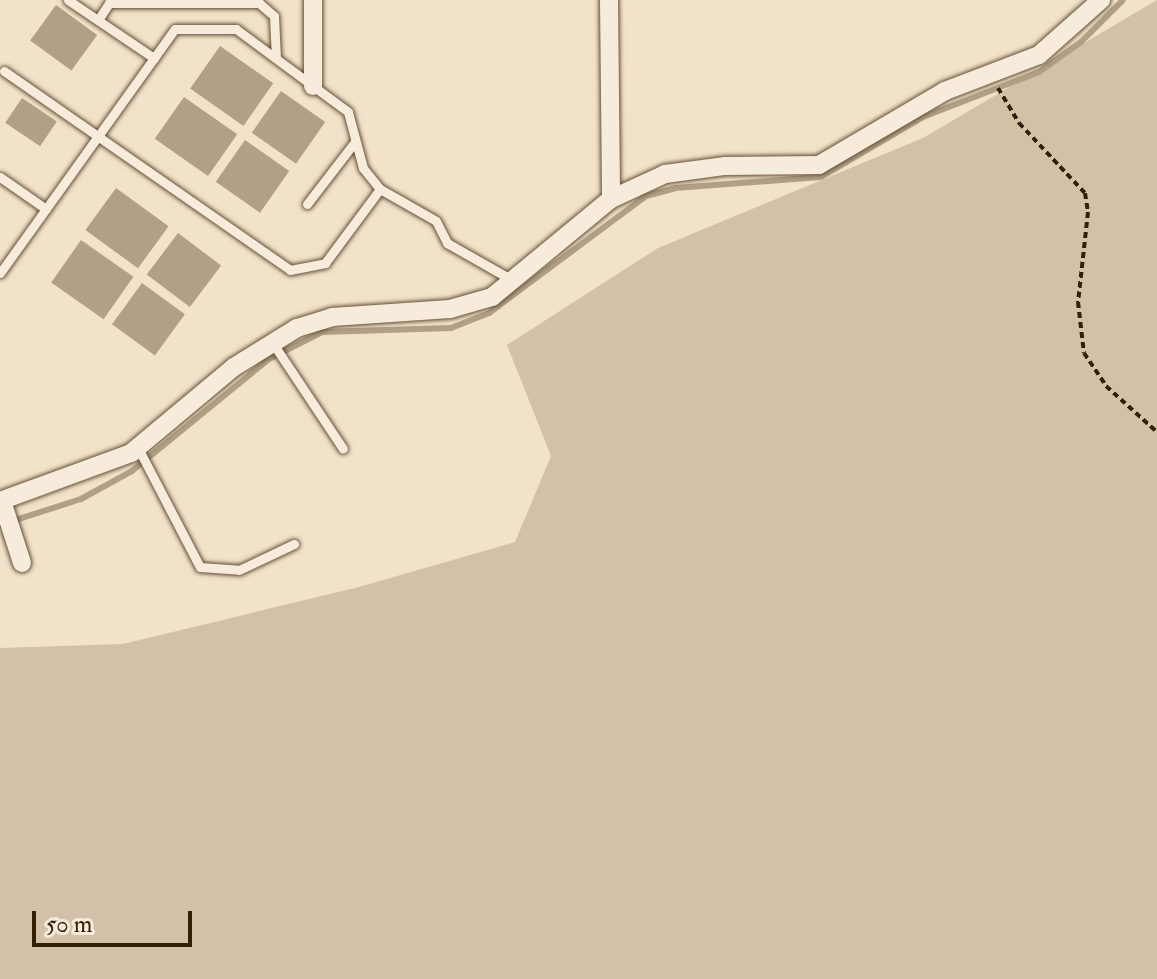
<!DOCTYPE html>
<html>
<head>
<meta charset="utf-8">
<style>
  body { margin:0 }
  #map { position:relative; width:1157px; height:979px; overflow:hidden; background:#f2e2c9; font-family:"IM FELL Double Pica",serif }
  div>[style] { position:absolute }
  .green>* { inset:0; background:#d2c1a8 }
  .water>* { inset:0; background:#b1a086; transform-origin:0 0 }
  .stream>* { height:6px; margin:-3px; padding:0 3px; transform-origin:3px; border-radius:3px; background:#b1a086 }
  .path>* { height:4px; margin-top:-2px; transform-origin:0; background:repeating-linear-gradient(90deg,#341f04 0 6px,transparent 0 10px) }
  .roads { filter:drop-shadow(0 0 2px #645035) drop-shadow(0 0 2px #645035) }
  .service>* { height:9px; margin:-4.5px; padding:0 4.5px; transform-origin:4.5px; border-radius:4.5px; background:#f7ecdc }
  .minor>* { height:18px; margin:-9px; padding:0 9px; transform-origin:9px; border-radius:9px; background:#f7ecdc }
  span { translate:-50% -50%; white-space:nowrap; text-align:center; line-height:1.15; -webkit-text-stroke:6px #f7ecdc; paint-order:stroke }
  .scale { position:absolute; left:32px; top:911px; width:160px; height:36px; box-sizing:border-box; border:4px solid #341f04; border-top:0; padding-left:10px; font-size:24px; line-height:28px; white-space:nowrap; color:#341f04; -webkit-text-stroke:6px #f7ecdc; paint-order:stroke }
</style>
</head>
<body>
<div id="map">
  <div class="green">
    <div style="clip-path:polygon(1157px 0,1157px 979px,0 979px,0 648px,123px 644px,359px 587px,515px 542px,551px 456px,507px 345px,658px 248px,923px 138px)"></div>
  </div>
  <div class="water">
    <div style="left:56px;top:5px;width:51px;height:44px;rotate:36deg"></div>
    <div style="left:220px;top:46px;width:65px;height:52px;rotate:35deg"></div>
    <div style="left:281px;top:91px;width:54px;height:51px;rotate:35deg"></div>
    <div style="left:184px;top:97px;width:65px;height:51px;rotate:35deg"></div>
    <div style="left:22px;top:98px;width:42px;height:30px;rotate:34deg"></div>
    <div style="left:245px;top:140px;width:54px;height:51px;rotate:35deg"></div>
    <div style="left:116px;top:188px;width:65px;height:52px;rotate:36deg"></div>
    <div style="left:178px;top:233px;width:54px;height:52px;rotate:37deg"></div>
    <div style="left:81px;top:240px;width:64px;height:52px;rotate:35deg"></div>
    <div style="left:142px;top:283px;width:53px;height:51px;rotate:36deg"></div>
  </div>
  <div class="stream">
    <div style="left:0;top:525px;width:85px;rotate:-17.8deg"></div>
    <div style="left:81px;top:499px;width:58px;rotate:-28.8deg"></div>
    <div style="left:132px;top:471px;width:177px;rotate:-39.3deg"></div>
    <div style="left:269px;top:359px;width:59px;rotate:-27deg"></div>
    <div style="left:322px;top:332px;width:129px;rotate:-1.8deg"></div>
    <div style="left:451px;top:328px;width:41px;rotate:-21.5deg"></div>
    <div style="left:489px;top:313px;width:196px;rotate:-36.7deg"></div>
    <div style="left:646px;top:196px;width:30px;rotate:-15deg"></div>
    <div style="left:675px;top:188px;width:146px;rotate:-4.3deg"></div>
    <div style="left:821px;top:177px;width:118px;rotate:-30.5deg"></div>
    <div style="left:923px;top:117px;width:124px;rotate:-21.2deg"></div>
    <div style="left:1039px;top:72px;width:52px;rotate:-35.5deg"></div>
    <div style="left:1081px;top:42px;width:59px;rotate:-45deg"></div>
  </div>
  <div class="path">
    <div style="left:998px;top:88px;width:41px;rotate:59deg"></div>
    <div style="left:1019px;top:123px;width:96px;rotate:46.7deg"></div>
    <div style="left:1085px;top:193px;width:19px;rotate:81deg"></div>
    <div style="left:1088px;top:212px;width:91px;rotate:96.3deg"></div>
    <div style="left:1078px;top:302px;width:51px;rotate:83.3deg"></div>
    <div style="left:1084px;top:353px;width:40px;rotate:56deg"></div>
    <div style="left:1106px;top:386px;width:69px;rotate:42deg"></div>
  </div>
  <div class="roads">
    <div class="service">
      <div style="left:68px;top:0;width:104px;rotate:34deg"></div>
      <div style="left:98px;top:20px;width:20px;rotate:-57deg"></div>
      <div style="left:109px;top:3px;width:150px"></div>
      <div style="left:259px;top:3px;width:20px;rotate:41deg"></div>
      <div style="left:274px;top:16px;width:42px;rotate:87.3deg"></div>
      <div style="left:4px;top:71px;width:348px;rotate:34.8deg"></div>
      <div style="left:290px;top:270px;width:36px;rotate:-11deg"></div>
      <div style="left:325px;top:263px;width:92px;rotate:-53.4deg"></div>
      <div style="left:0;top:177px;width:56px;rotate:34.8deg"></div>
      <div style="left:307px;top:204px;width:77px;rotate:-52.4deg"></div>
      <div style="left:0;top:273px;width:300px;rotate:-54.4deg"></div>
      <div style="left:175px;top:29px;width:61px"></div>
      <div style="left:236px;top:29px;width:139px;rotate:36.5deg"></div>
      <div style="left:348px;top:112px;width:58px;rotate:75deg"></div>
      <div style="left:363px;top:168px;width:27px;rotate:51deg"></div>
      <div style="left:380px;top:189px;width:64px;rotate:29.7deg"></div>
      <div style="left:436px;top:221px;width:25px;rotate:63deg"></div>
      <div style="left:447px;top:243px;width:77px;rotate:29.6deg"></div>
      <div style="left:272px;top:342px;width:128px;rotate:56.4deg"></div>
      <div style="left:138px;top:448px;width:134px;rotate:62.5deg"></div>
      <div style="left:200px;top:567px;width:39px;rotate:4deg"></div>
      <div style="left:239px;top:570px;width:61px;rotate:-25.3deg"></div>
    </div>
    <div class="minor">
      <div style="left:609px;top:0;width:199px;rotate:89.4deg"></div>
      <div style="left:313px;top:86px;width:86px;rotate:-90deg"></div>
      <div style="left:0;top:501px;width:140px;rotate:-20.1deg"></div>
      <div style="left:131px;top:453px;width:134px;rotate:-39.9deg"></div>
      <div style="left:234px;top:367px;width:74px;rotate:-31.8deg"></div>
      <div style="left:297px;top:328px;width:37px;rotate:-17deg"></div>
      <div style="left:332px;top:317px;width:118px;rotate:-3.9deg"></div>
      <div style="left:450px;top:309px;width:44px;rotate:-15.9deg"></div>
      <div style="left:492px;top:297px;width:154px;rotate:-39.5deg"></div>
      <div style="left:611px;top:199px;width:60px;rotate:-24.8deg"></div>
      <div style="left:665px;top:174px;width:61px;rotate:-7.6deg"></div>
      <div style="left:725px;top:166px;width:94px;rotate:-0.6deg"></div>
      <div style="left:819px;top:165px;width:146px;rotate:-30.4deg"></div>
      <div style="left:945px;top:91px;width:101px;rotate:-21deg"></div>
      <div style="left:1039px;top:55px;width:83px;rotate:-41.6deg"></div>
      <div style="left:2px;top:501px;width:65px;rotate:72.1deg"></div>
    </div>
  </div>
  <div class="scale">50 m</div>
</div>
</body>
</html>
